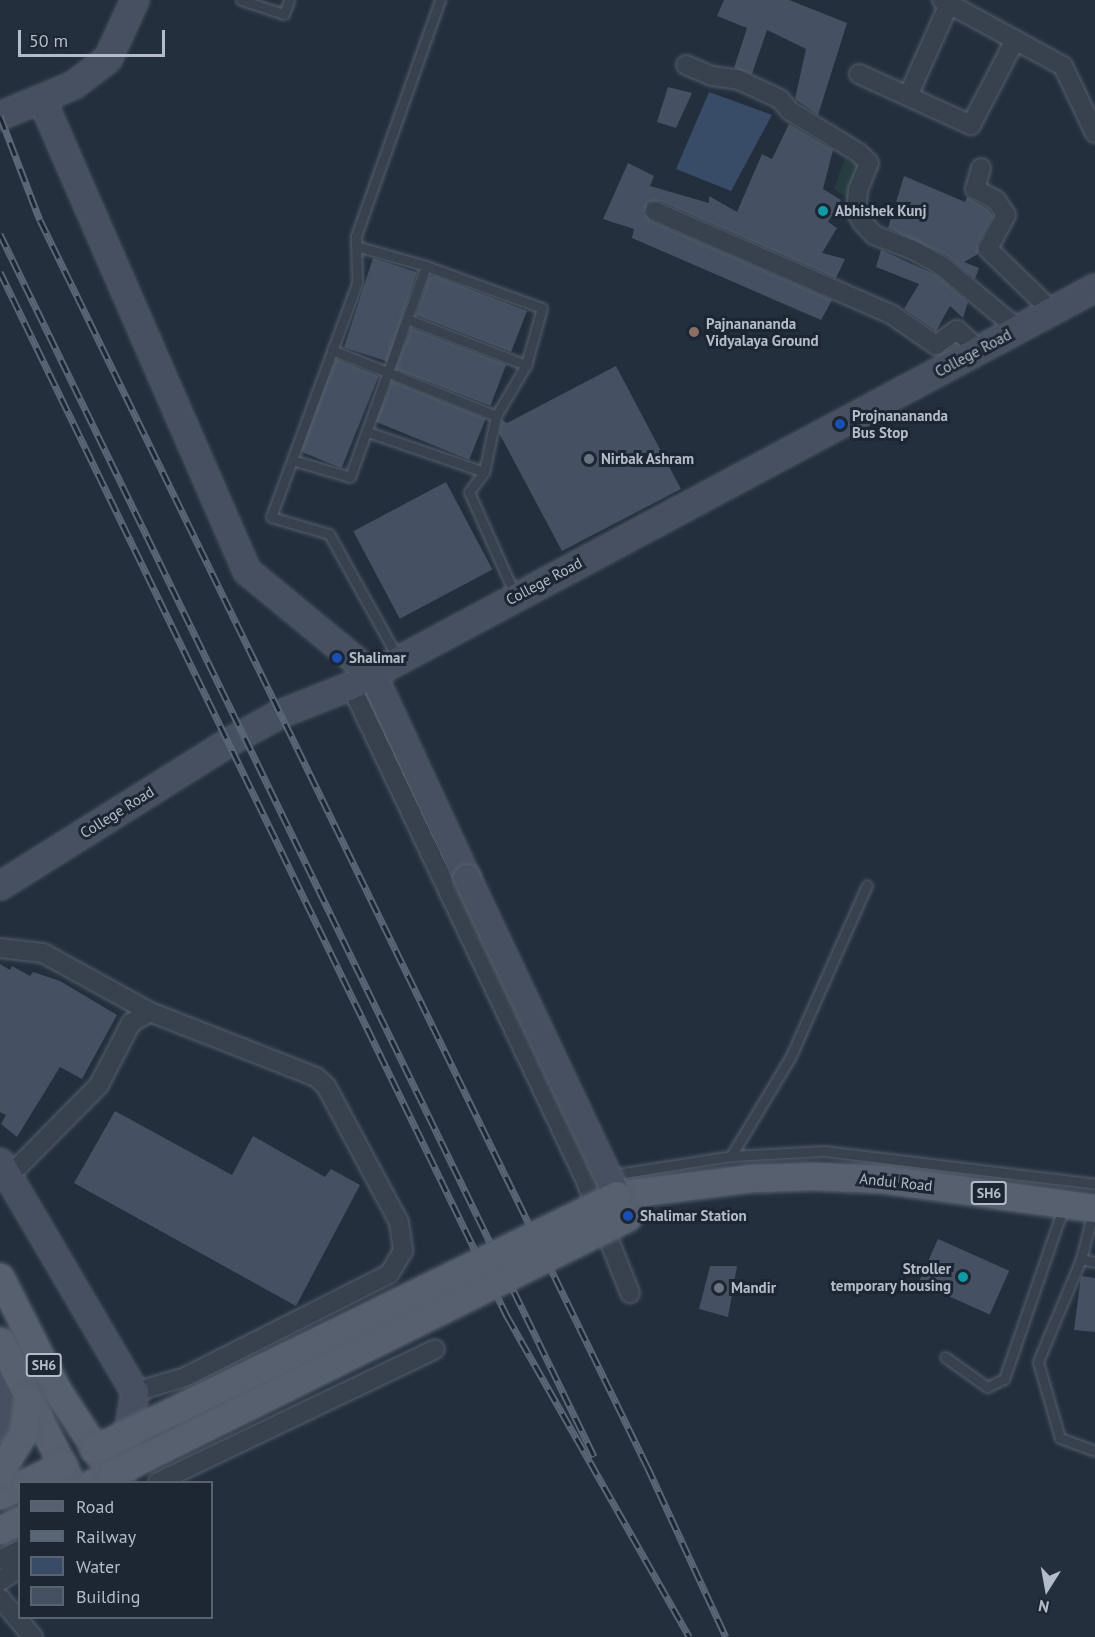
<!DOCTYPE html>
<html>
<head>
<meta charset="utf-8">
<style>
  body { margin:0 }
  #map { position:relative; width:1095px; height:1637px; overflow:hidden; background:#242f3e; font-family:"PT Sans",sans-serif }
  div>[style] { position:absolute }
  .green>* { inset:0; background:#263c3f }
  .water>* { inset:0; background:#394c67 }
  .building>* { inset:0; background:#455162; transform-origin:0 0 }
  .roads { filter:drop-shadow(0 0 2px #565f6c) drop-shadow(0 0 2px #565f6c) }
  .lane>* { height:9px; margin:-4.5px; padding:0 4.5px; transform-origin:4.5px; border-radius:4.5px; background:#38414e }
  .street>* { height:18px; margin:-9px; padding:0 9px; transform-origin:9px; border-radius:9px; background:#38414e }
  .secondary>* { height:26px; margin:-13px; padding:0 13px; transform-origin:13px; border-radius:13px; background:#465061 }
  .primary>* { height:27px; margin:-13.5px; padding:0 13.5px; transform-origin:13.5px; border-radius:13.5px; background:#56606e }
  .rail>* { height:7px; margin-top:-3.5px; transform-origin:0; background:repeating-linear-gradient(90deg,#1d2633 0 14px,#5a6575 0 28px); box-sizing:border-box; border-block:2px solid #5a6575 }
  .bridges { filter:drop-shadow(0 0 2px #565f6c) drop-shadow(0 0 2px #565f6c) }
  .secondary-bridge>* { height:26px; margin:-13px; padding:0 13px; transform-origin:13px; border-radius:13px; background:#465061 }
  .primary-bridge>* { height:27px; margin:-13.5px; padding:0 13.5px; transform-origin:13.5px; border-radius:13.5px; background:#56606e }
  .dots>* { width:16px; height:16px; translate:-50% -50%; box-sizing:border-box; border:3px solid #1d2633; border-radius:50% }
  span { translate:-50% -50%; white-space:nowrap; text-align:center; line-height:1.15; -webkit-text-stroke:6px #1d2633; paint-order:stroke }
  .shield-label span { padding:2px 4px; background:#1d2633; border:2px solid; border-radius:4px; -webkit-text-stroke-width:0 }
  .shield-label { font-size:14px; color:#b4bcc9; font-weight:700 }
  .poi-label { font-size:15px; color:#b4bcc9; font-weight:700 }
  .left { translate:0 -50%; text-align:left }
  .right { translate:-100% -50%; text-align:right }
  .street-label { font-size:15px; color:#b4bcc9 }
  .legend { position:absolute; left:18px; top:1481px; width:195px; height:138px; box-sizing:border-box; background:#1d2633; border:2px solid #59626f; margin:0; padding:8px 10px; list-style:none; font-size:18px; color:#b4bcc9 }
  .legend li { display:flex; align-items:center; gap:12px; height:30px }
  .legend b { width:30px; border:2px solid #59626f }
  .north { position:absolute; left:1017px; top:1559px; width:60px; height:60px; -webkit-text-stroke:4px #1d2633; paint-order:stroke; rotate:191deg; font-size:16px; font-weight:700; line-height:24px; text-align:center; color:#b4bcc9 }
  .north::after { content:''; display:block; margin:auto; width:21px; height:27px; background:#b4bcc9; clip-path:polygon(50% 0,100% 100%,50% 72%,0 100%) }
  .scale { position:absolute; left:18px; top:30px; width:147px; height:27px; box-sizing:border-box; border:3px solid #b4bcc9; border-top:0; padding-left:8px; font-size:18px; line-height:21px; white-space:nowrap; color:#b4bcc9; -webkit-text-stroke:4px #1d2633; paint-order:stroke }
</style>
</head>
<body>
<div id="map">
  <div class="green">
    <div style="clip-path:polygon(845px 158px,860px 166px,849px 199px,834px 189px)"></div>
  </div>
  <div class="water">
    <div style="clip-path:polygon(709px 92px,772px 115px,731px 191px,676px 169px)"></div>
  </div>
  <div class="building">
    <div style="clip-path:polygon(724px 0,789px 0,847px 23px,818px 115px,795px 99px,806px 49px,767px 30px,752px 74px,734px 68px,747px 28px,717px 16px)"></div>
    <div style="clip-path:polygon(668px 87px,692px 93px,676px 128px,657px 122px)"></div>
    <div style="clip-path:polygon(789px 124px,833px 150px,823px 189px,841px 200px,828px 222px,837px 228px,822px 253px,845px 259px,836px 278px,660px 201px,648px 202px,644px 213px,651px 221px,832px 300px,821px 320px,632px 238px,634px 229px,603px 219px,628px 163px,654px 176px,650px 186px,709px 203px,709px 196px,737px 212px,762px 154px,772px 159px)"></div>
    <div style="clip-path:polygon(904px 176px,965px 202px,967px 197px,988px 209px,993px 216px,978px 244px,978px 254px,964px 262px,979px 268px,975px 279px,947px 256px,888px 228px)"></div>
    <div style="clip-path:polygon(881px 250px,936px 275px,968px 302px,963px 318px,950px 306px,936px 331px,904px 309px,919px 284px,876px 267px)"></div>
    <div style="left:373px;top:258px;width:46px;height:94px;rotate:18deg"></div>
    <div style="clip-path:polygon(435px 276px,527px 311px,511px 352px,416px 315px,429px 277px)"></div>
    <div style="left:411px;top:328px;width:102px;height:44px;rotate:21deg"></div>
    <div style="left:336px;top:359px;width:46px;height:99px;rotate:22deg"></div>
    <div style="clip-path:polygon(616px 366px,681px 489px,562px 551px,499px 433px,502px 420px,507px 423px)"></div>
    <div style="left:392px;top:381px;width:101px;height:44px;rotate:22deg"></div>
    <div style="left:446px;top:482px;width:99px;height:105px;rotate:62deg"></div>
    <div style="clip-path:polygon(0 964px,10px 970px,12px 966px,30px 976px,33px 972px,60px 981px,117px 1015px,82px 1079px,60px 1067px,17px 1137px,1px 1124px,6px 1115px,0 1112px)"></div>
    <div style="clip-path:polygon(115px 1111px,232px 1175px,253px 1136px,325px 1177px,331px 1169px,360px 1185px,296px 1306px,74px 1183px)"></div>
    <div style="left:938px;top:1239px;width:78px;height:48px;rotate:24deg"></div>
    <div style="clip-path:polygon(710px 1266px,737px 1266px,728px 1317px,699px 1309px)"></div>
    <div style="clip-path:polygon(1081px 1276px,1095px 1278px,1095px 1332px,1074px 1330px)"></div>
  </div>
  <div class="roads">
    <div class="lane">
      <div style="left:241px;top:0;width:45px;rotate:18deg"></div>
      <div style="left:284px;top:14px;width:15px;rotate:-70deg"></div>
      <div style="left:356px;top:246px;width:73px;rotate:15.9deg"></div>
      <div style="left:426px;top:266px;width:123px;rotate:19.9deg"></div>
      <div style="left:542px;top:308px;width:59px;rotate:105.7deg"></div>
      <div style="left:526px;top:365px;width:59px;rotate:120.5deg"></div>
      <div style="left:496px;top:416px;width:57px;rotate:102.1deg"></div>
      <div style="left:484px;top:472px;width:25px;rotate:127deg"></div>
      <div style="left:469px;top:492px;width:113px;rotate:65.9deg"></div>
      <div style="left:407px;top:319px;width:128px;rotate:21.1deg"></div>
      <div style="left:332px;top:350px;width:177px;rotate:21.9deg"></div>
      <div style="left:368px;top:432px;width:123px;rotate:19deg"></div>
      <div style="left:292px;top:460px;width:60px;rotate:16.3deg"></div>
      <div style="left:350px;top:477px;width:224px;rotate:-70.2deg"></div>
      <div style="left:398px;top:658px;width:142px;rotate:-119.1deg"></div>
      <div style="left:329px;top:534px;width:60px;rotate:-163.7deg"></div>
      <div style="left:271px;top:517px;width:249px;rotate:-69.8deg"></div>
      <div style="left:357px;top:283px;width:47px;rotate:-91.2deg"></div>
      <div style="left:356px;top:236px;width:251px;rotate:-70.4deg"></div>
      <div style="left:731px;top:1156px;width:114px;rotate:-59deg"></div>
      <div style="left:790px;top:1058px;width:189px;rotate:-66deg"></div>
      <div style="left:611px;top:1175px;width:121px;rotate:-9deg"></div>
      <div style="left:731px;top:1156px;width:93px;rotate:-3.1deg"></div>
      <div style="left:824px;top:1151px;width:273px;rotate:6.9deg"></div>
      <div style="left:1081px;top:1259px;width:52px;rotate:-75.4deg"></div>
      <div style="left:1095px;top:1262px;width:14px;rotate:-168deg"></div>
      <div style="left:1081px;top:1259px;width:112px;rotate:112.7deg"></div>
      <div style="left:1038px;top:1362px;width:79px;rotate:73.9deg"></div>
      <div style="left:1060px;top:1438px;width:37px;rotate:20deg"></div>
      <div style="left:945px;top:1357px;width:52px;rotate:35.5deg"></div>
      <div style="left:987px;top:1387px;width:19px;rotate:-25deg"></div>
      <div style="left:1004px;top:1379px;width:183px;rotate:-70.9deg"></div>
    </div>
    <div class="street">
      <div style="left:942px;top:0;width:138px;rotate:28.6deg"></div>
      <div style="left:1063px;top:66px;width:74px;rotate:64.5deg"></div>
      <div style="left:686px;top:65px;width:28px;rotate:23deg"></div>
      <div style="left:712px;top:76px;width:27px;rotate:8deg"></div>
      <div style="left:739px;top:80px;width:45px;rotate:24.9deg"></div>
      <div style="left:780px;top:99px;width:16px;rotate:50deg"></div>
      <div style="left:790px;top:111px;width:81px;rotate:31.3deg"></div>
      <div style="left:859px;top:153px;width:14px;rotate:45deg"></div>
      <div style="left:869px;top:163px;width:29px;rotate:112deg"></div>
      <div style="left:858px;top:190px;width:21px;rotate:95deg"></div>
      <div style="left:856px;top:211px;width:13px;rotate:61deg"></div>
      <div style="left:862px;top:222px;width:18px;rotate:47deg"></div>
      <div style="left:874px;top:235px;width:42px;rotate:21deg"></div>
      <div style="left:913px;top:250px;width:33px;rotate:29deg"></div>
      <div style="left:942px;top:266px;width:99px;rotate:39.7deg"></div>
      <div style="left:859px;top:74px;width:123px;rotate:24.5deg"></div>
      <div style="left:971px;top:125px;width:96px;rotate:-62.6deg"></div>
      <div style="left:908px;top:96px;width:101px;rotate:-66deg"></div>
      <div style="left:981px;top:168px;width:22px;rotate:106deg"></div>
      <div style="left:975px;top:189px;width:24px;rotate:28deg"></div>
      <div style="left:996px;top:200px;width:18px;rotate:56deg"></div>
      <div style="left:1006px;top:215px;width:38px;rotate:118deg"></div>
      <div style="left:988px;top:249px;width:89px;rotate:44.1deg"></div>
      <div style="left:655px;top:211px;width:257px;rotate:23.6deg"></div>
      <div style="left:891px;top:314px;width:55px;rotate:34.6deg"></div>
      <div style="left:936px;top:345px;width:26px;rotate:-36deg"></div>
      <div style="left:957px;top:330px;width:30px;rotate:42deg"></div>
      <div style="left:351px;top:686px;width:546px;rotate:64.61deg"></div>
      <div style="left:585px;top:1179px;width:123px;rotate:68.5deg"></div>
      <div style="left:0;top:948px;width:43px;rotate:6.6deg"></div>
      <div style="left:43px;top:953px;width:122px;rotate:28.9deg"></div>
      <div style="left:8px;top:1177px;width:129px;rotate:-45.3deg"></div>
      <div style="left:99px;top:1085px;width:70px;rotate:-62.7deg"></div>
      <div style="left:131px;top:1023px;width:22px;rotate:-30deg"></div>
      <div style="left:150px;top:1012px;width:178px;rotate:21.4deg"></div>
      <div style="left:316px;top:1077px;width:13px;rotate:42deg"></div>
      <div style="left:326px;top:1086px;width:154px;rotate:61.8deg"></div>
      <div style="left:399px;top:1222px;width:29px;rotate:82deg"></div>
      <div style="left:403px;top:1251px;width:27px;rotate:121deg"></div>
      <div style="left:389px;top:1274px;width:229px;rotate:153.2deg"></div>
      <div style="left:185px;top:1377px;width:52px;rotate:163.3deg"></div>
      <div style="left:158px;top:1482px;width:307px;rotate:-25.6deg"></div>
      <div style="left:0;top:1560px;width:22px;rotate:-27deg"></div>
      <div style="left:0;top:1581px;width:24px;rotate:-33deg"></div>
      <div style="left:0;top:1598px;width:51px;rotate:49.8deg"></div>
    </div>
    <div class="secondary">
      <div style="left:42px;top:100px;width:514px;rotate:66.48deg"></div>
      <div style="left:247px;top:571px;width:163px;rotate:39.5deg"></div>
      <div style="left:373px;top:675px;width:224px;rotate:65.2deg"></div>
      <div style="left:0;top:116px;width:80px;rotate:-22.7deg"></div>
      <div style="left:74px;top:85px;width:43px;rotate:-37.4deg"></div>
      <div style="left:108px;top:59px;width:65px;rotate:-65.4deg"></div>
      <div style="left:0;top:886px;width:273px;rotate:-32.1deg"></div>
      <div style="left:231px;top:741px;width:54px;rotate:-29deg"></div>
      <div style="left:278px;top:715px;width:79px;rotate:-21.7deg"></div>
      <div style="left:351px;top:686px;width:844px;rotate:-28.14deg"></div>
      <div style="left:0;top:1162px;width:267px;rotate:59.6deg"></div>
      <div style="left:135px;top:1392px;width:91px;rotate:99.5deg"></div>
      <div style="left:0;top:1372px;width:40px;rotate:80deg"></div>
      <div style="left:7px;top:1411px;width:19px;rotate:111deg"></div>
    </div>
    <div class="primary">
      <div style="left:617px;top:1195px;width:136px;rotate:-7.2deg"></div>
      <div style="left:752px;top:1178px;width:61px;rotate:-1.9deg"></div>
      <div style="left:813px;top:1176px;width:70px;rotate:2.5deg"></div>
      <div style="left:883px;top:1179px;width:214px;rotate:7.8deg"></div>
      <div style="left:0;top:1277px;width:127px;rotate:63.2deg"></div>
      <div style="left:57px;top:1390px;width:100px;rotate:56.8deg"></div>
      <div style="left:112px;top:1474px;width:20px;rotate:156deg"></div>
      <div style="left:0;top:1341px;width:158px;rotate:63.3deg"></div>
      <div style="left:0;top:1495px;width:22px;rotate:-24deg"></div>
      <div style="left:0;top:1530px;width:22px;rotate:-27deg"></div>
    </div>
  </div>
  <div class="rail">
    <div style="left:0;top:116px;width:111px;rotate:69deg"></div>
    <div style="left:40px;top:220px;width:1386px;rotate:64.03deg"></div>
    <div style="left:647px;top:1466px;width:188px;rotate:65.2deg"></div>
    <div style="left:0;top:234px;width:1359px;rotate:64.08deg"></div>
    <div style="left:0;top:272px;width:1161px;rotate:64.1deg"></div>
    <div style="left:507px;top:1316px;width:369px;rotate:60.4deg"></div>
  </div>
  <div class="bridges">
    <div class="secondary-bridge">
      <div style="left:467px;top:878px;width:351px;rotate:64.7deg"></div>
    </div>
    <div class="primary-bridge">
      <div style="left:94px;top:1449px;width:581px;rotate:-25.9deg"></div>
      <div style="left:0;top:1471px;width:44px;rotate:-58.1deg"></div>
      <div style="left:23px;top:1434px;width:35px;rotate:-82deg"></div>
      <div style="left:112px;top:1474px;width:576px;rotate:-26.48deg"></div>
      <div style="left:27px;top:1482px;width:39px;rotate:-26deg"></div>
    </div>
  </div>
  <div class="dots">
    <div style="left:823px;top:211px;background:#0f9aa8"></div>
    <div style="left:694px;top:332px;background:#8d6e63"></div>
    <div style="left:840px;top:424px;background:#1a4fb4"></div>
    <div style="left:589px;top:459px;background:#6b7280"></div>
    <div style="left:337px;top:658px;background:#1a4fb4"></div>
    <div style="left:628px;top:1216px;background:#1a4fb4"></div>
    <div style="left:963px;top:1277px;background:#0f9aa8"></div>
    <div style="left:719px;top:1288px;background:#6b7280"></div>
  </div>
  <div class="shield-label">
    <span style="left:989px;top:1193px">SH6</span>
    <span style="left:44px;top:1365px">SH6</span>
  </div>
  <div class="poi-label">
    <span class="left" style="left:835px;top:211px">Abhishek Kunj</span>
    <span class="left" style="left:706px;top:332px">Pajnanananda<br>Vidyalaya Ground</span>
    <span class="left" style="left:852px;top:424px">Projnanananda<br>Bus Stop</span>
    <span class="left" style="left:601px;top:459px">Nirbak Ashram</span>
    <span class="left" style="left:349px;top:658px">Shalimar</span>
    <span class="left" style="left:640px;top:1216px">Shalimar Station</span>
    <span class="right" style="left:951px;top:1277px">Stroller<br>temporary housing</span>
    <span class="left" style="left:731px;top:1288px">Mandir</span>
  </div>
  <div class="street-label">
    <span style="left:973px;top:353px;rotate:-28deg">College Road</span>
    <span style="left:544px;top:581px;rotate:-28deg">College Road</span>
    <span style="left:117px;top:812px;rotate:-32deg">College Road</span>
    <span style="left:896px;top:1182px;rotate:6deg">Andul Road</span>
  </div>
  <ul class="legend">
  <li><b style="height:8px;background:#56606e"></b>Road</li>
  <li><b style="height:8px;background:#5a6575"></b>Railway</li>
  <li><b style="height:16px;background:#394c67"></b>Water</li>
  <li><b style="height:16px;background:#455162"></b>Building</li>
  </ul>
  <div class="north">N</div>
  <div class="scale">50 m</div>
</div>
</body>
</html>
